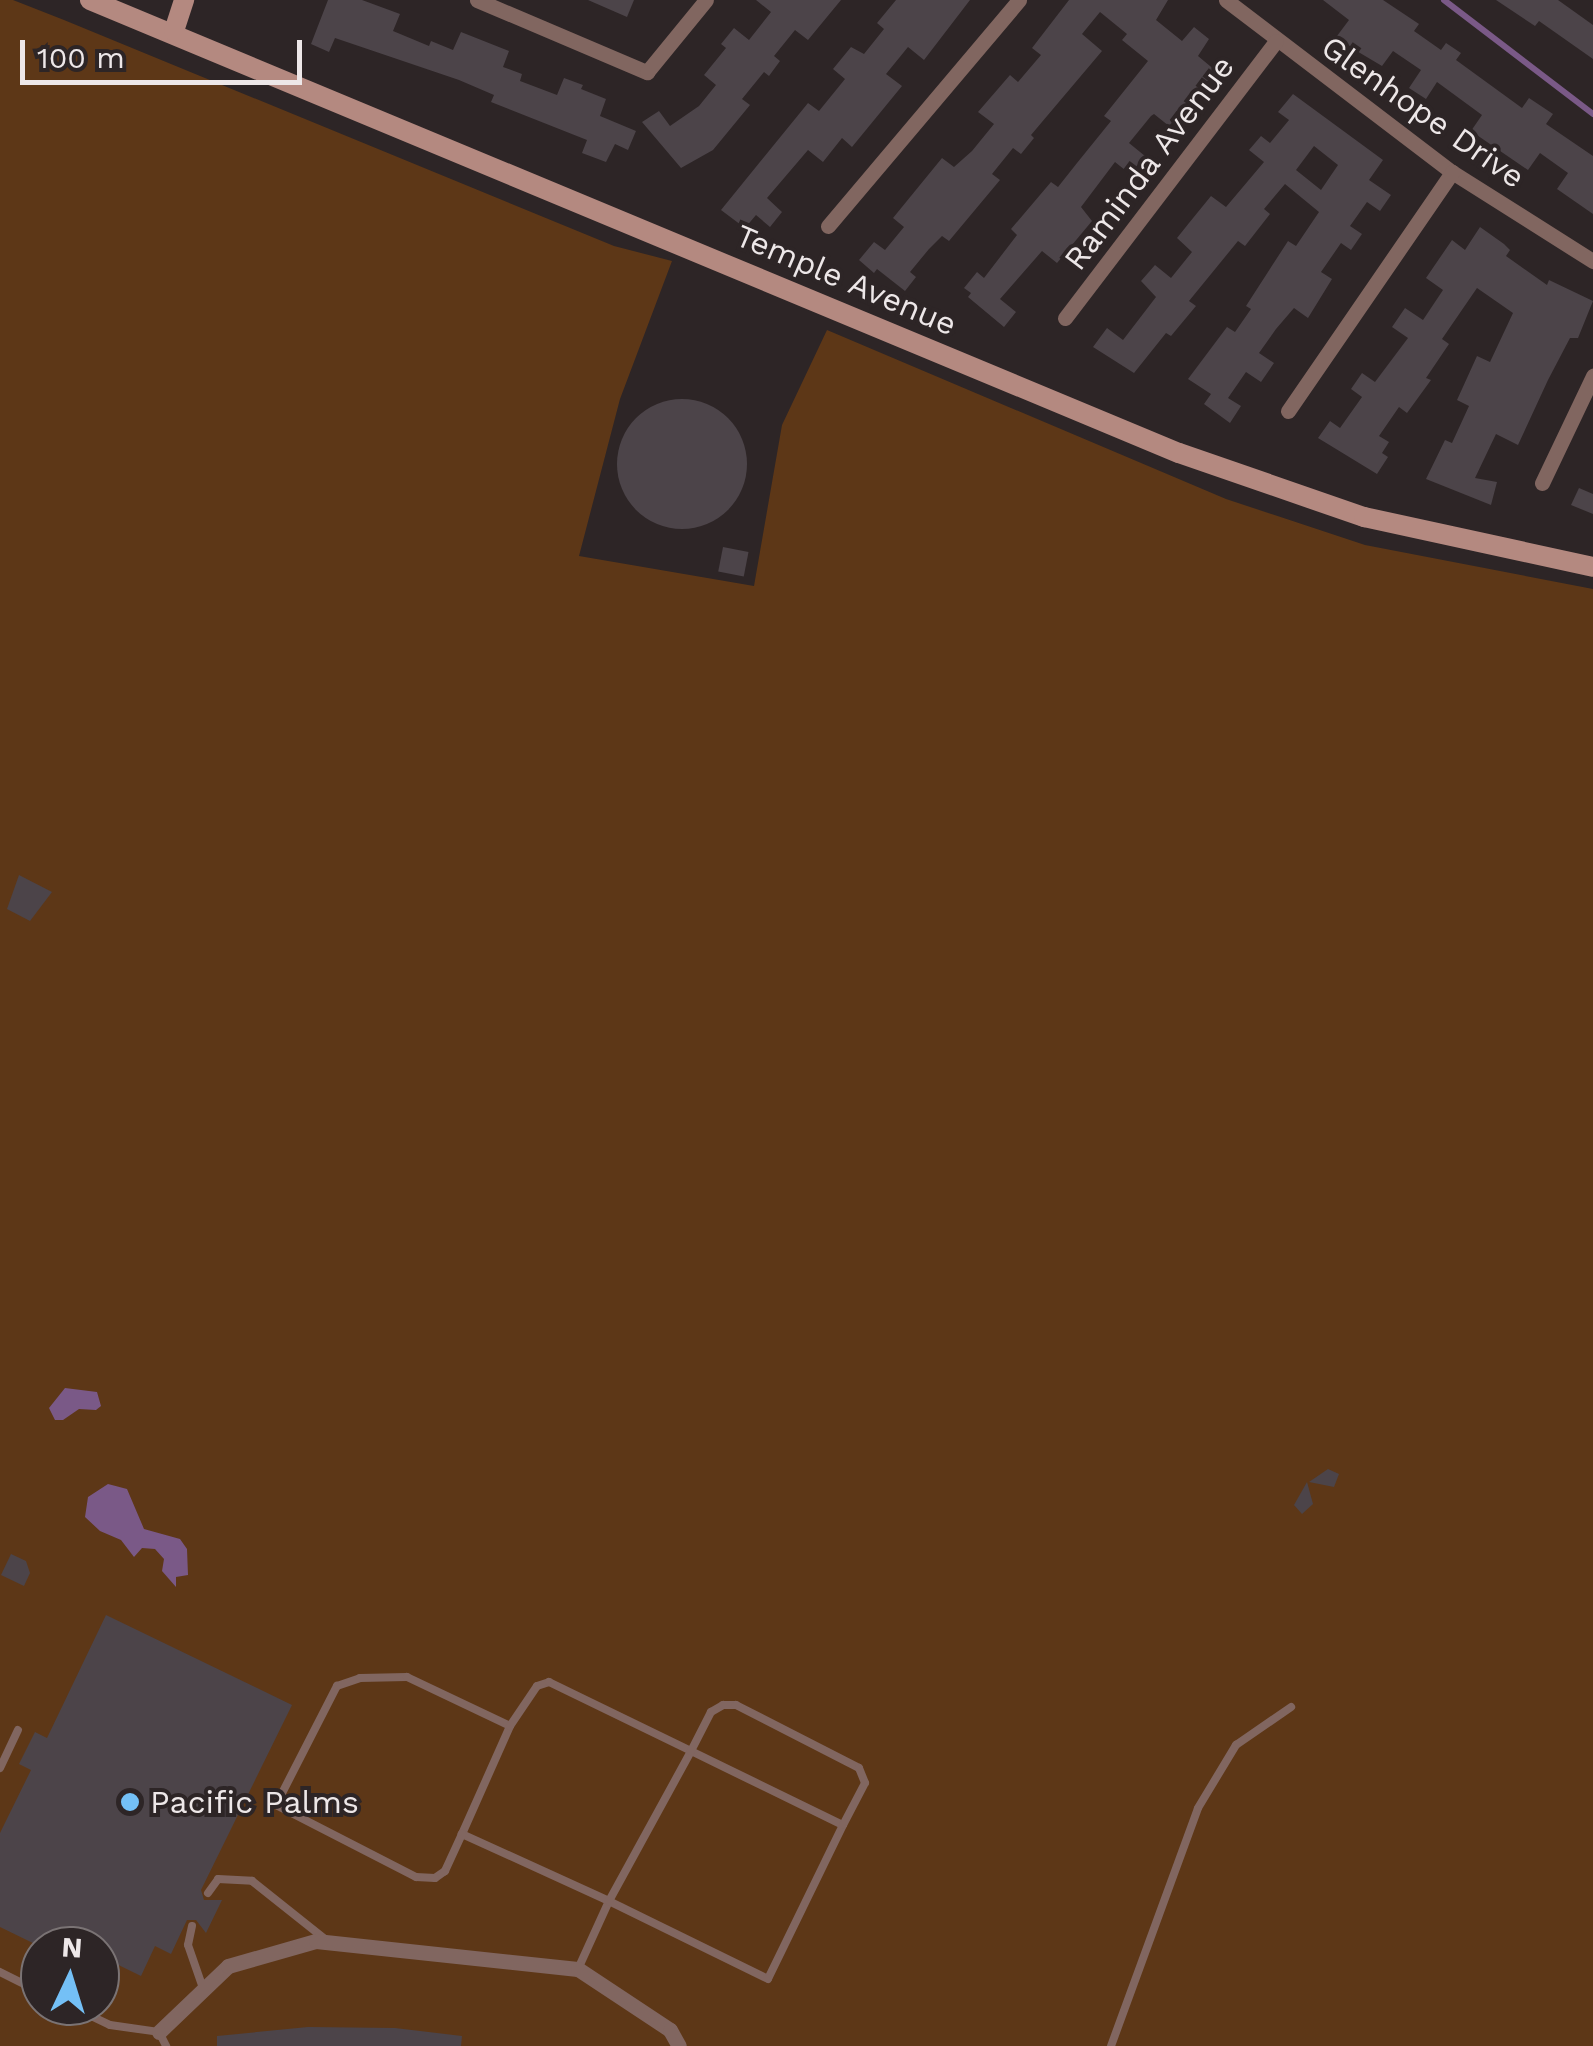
<!DOCTYPE html>
<html>
<head>
<meta charset="utf-8">
<style>
  body { margin:0 }
  #map { position:relative; width:1593px; height:2046px; overflow:hidden; background:#2d2526; font-family:"Work Sans",sans-serif }
  div>[style] { position:absolute }
  .green>* { inset:0; background:#5d3717 }
  .water>* { inset:0; background:#7a5987 }
  .stream>* { height:6px; margin:-3px; padding:0 3px; transform-origin:3px; border-radius:3px; background:#7a5987 }
  .building>* { inset:0; background:#4c4449; transform-origin:0 0 }
  .round { border-radius:50% }
  .lane>* { height:8px; margin:-4px; padding:0 4px; transform-origin:4px; border-radius:4px; background:#816660 }
  .street>* { height:15px; margin:-7.5px; padding:0 7.5px; transform-origin:7.5px; border-radius:7.5px; background:#816660 }
  .secondary>* { height:20px; margin:-10px; padding:0 10px; transform-origin:10px; border-radius:10px; background:#b48980 }
  .dots>* { width:28px; height:28px; translate:-50% -50%; box-sizing:border-box; border:5px solid #2d2526; border-radius:50% }
  span { translate:-50% -50%; white-space:nowrap; text-align:center; line-height:1.15; -webkit-text-stroke:8px #2d2526; paint-order:stroke }
  .street-label { font-size:32px; color:#ede7e8 }
  .poi-label { font-size:32px; color:#ede7e8 }
  .left { translate:0 -50%; text-align:left }
  .north { position:absolute; left:20px; top:1926px; width:100px; height:100px; box-sizing:border-box; background:#2d2526; border:2px solid #7a7374; border-radius:50%; rotate:4deg; font-size:28px; font-weight:700; line-height:40px; text-align:center; color:#ede7e8 }
  .north::after { content:''; display:block; margin:auto; width:35px; height:45px; background:#74c0f6; clip-path:polygon(50% 0,100% 100%,50% 72%,0 100%) }
  .scale { position:absolute; left:20px; top:40px; width:282px; height:45px; box-sizing:border-box; border:5px solid #ede7e8; border-top:0; padding-left:12px; font-size:30px; line-height:35px; white-space:nowrap; color:#ede7e8; -webkit-text-stroke:8px #2d2526; paint-order:stroke }
</style>
</head>
<body>
<div id="map">
  <div class="green">
    <div style="clip-path:polygon(evenodd,0 0,13px 0,64px 20px,614px 246px,672px 261px,620px 399px,579px 556px,754px 586px,782px 425px,827px 330px,1226px 499px,1365px 545px,1593px 589px,1593px 2046px,0 2046px,0 0,40px 1946px,100px 1946px,100px 2006px,40px 2006px,40px 1946px)"></div>
  </div>
  <div class="water">
    <div style="clip-path:polygon(65px 1388px,97px 1392px,101px 1406px,96px 1410px,79px 1409px,63px 1420px,55px 1420px,49px 1408px)"></div>
    <div style="clip-path:polygon(108px 1484px,127px 1489px,144px 1529px,180px 1539px,187px 1549px,188px 1575px,176px 1577px,176px 1587px,162px 1571px,164px 1559px,155px 1549px,142px 1548px,134px 1557px,121px 1540px,100px 1531px,85px 1517px,88px 1497px)"></div>
  </div>
  <div class="stream">
    <div style="left:1444px;top:0;width:188px;rotate:37.4deg"></div>
  </div>
  <div class="building">
    <div style="clip-path:polygon(328px 0,362px 0,400px 14px,393px 31px,429px 46px,431px 41px,453px 50px,461px 32px,509px 51px,503px 67px,522px 74px,520px 81px,557px 95px,564px 78px,583px 85px,581px 89px,606px 99px,600px 116px,636px 131px,628px 150px,615px 144px,606px 162px,582px 153px,587px 140px,491px 102px,494px 95px,459px 80px,335px 38px,329px 52px,311px 44px)"></div>
    <div style="clip-path:polygon(588px 0,634px 0,627px 17px)"></div>
    <div style="clip-path:polygon(756px 0,841px 0,808px 40px,795px 30px,774px 56px,780px 61px,769px 76px,764px 72px,742px 99px,750px 105px,713px 150px,681px 168px,642px 122px,659px 111px,670px 126px,699px 106px,716px 85px,704px 75px,726px 48px,721px 44px,734px 28px,749px 40px,771px 12px)"></div>
    <div style="clip-path:polygon(896px 0,970px 0,924px 60px,908px 47px,886px 74px,902px 86px,852px 147px,842px 138px,823px 162px,808px 150px,767px 198px,782px 212px,770px 227px,756px 215px,745px 228px,721px 210px,808px 103px,819px 111px,845px 79px,833px 69px,851px 47px,864px 54px,884px 29px,877px 23px)"></div>
    <div style="clip-path:polygon(1069px 0,1168px 0,1156px 20px,1182px 41px,1194px 27px,1209px 39px,1198px 56px,1216px 71px,1169px 126px,1154px 114px,1151px 116px,1129px 143px,1145px 156px,1130px 174px,1115px 162px,1081px 207px,1092px 221px,1057px 263px,1042px 251px,1000px 299px,1016px 312px,1004px 327px,968px 297px,971px 293px,964px 288px,977px 272px,984px 278px,1017px 235px,1011px 229px,1023px 215px,1051px 182px,1058px 187px,1077px 163px,1111px 121px,1104px 116px,1148px 61px,1122px 40px,1127px 34px,1100px 12px,1082px 34px,1102px 51px,1031px 135px,1034px 138px,1021px 154px,1013px 148px,992px 174px,1000px 180px,949px 241px,942px 236px,929px 249px,910px 272px,916px 277px,905px 291px,877px 269px,874px 273px,859px 260px,874px 242px,885px 250px,904px 227px,893px 218px,942px 158px,954px 167px,972px 151px,994px 124px,978px 112px,1010px 75px,1018px 82px,1041px 55px,1032px 48px)"></div>
    <div style="clip-path:polygon(1323px 0,1383px 0,1419px 24px,1414px 31px,1441px 50px,1446px 43px,1461px 53px,1456px 60px,1522px 108px,1529px 98px,1553px 114px,1546px 124px,1593px 156px,1593px 214px,1557px 189px,1568px 173px,1540px 153px,1528px 170px,1471px 131px,1482px 115px,1437px 82px,1426px 99px,1409px 88px,1421px 70px,1393px 51px,1382px 66px,1355px 50px,1337px 36px,1349px 20px)"></div>
    <div style="clip-path:polygon(1496px 0,1558px 0,1593px 25px,1593px 59px,1539px 21px,1535px 26px)"></div>
    <div style="clip-path:polygon(evenodd,1293px 94px,1383px 160px,1369px 180px,1391px 195px,1380px 211px,1367px 202px,1350px 226px,1362px 234px,1351px 250px,1341px 243px,1321px 272px,1332px 279px,1308px 318px,1294px 308px,1276px 329px,1259px 353px,1274px 363px,1261px 382px,1246px 372px,1228px 398px,1241px 406px,1230px 423px,1204px 404px,1211px 394px,1188px 379px,1227px 327px,1235px 332px,1251px 309px,1246px 306px,1288px 241px,1296px 246px,1319px 212px,1285px 184px,1264px 209px,1270px 214px,1245px 246px,1238px 241px,1189px 301px,1196px 306px,1171px 336px,1166px 333px,1134px 373px,1093px 347px,1107px 328px,1123px 340px,1156px 297px,1141px 281px,1155px 265px,1171px 278px,1192px 252px,1177px 238px,1189px 223px,1211px 196px,1226px 207px,1264px 162px,1249px 150px,1261px 136px,1270px 143px,1289px 120px,1278px 112px,1293px 94px,1314px 146px,1338px 165px,1321px 190px,1296px 170px,1314px 146px)"></div>
    <div style="clip-path:polygon(1480px 227px,1504px 244px,1510px 250px,1506px 256px,1547px 285px,1549px 280px,1593px 301px,1578px 338px,1570px 338px,1548px 380px,1518px 445px,1496px 434px,1475px 478px,1497px 482px,1491px 505px,1426px 479px,1445px 440px,1452px 443px,1469px 406px,1457px 400px,1477px 356px,1490px 362px,1513px 313px,1477px 288px,1442px 339px,1449px 344px,1426px 378px,1431px 380px,1407px 413px,1399px 407px,1379px 436px,1389px 442px,1382px 453px,1388px 457px,1377px 474px,1318px 438px,1330px 421px,1340px 428px,1362px 397px,1351px 389px,1362px 373px,1375px 382px,1408px 338px,1392px 327px,1405px 308px,1423px 320px,1443px 290px,1426px 278px,1452px 240px,1465px 250px)"></div>
    <div class="round" style="left:617px;top:399px;width:130px;height:130px"></div>
    <div style="clip-path:polygon(1579px 488px,1593px 494px,1593px 514px,1571px 505px)"></div>
    <div style="left:723px;top:547px;width:26px;height:25px;rotate:11deg"></div>
    <div style="clip-path:polygon(19px 875px,52px 892px,30px 921px,7px 909px)"></div>
    <div style="clip-path:polygon(1328px 1469px,1339px 1474px,1334px 1487px,1309px 1482px)"></div>
    <div style="clip-path:polygon(1307px 1482px,1313px 1504px,1302px 1514px,1294px 1505px)"></div>
    <div style="clip-path:polygon(11px 1554px,26px 1561px,30px 1573px,24px 1586px,1px 1575px)"></div>
    <div style="clip-path:polygon(106px 1615px,292px 1705px,201px 1890px,204px 1900px,222px 1900px,206px 1933px,196px 1920px,187px 1920px,171px 1954px,155px 1946px,141px 1976px,100px 1956px,100px 1946px,39px 1946px,0 1927px,0 1833px,31px 1770px,19px 1764px,35px 1732px,47px 1738px)"></div>
    <div style="clip-path:polygon(308px 2027px,395px 2028px,462px 2036px,461px 2046px,217px 2046px,217px 2036px)"></div>
  </div>
  <div class="lane">
    <div style="left:0;top:1768px;width:42px;rotate:-64.7deg"></div>
    <div style="left:462px;top:1834px;width:118px;rotate:-66deg"></div>
    <div style="left:208px;top:1893px;width:17px;rotate:-54deg"></div>
    <div style="left:218px;top:1879px;width:34px;rotate:3deg"></div>
    <div style="left:252px;top:1881px;width:93px;rotate:38.5deg"></div>
    <div style="left:192px;top:1926px;width:19px;rotate:102deg"></div>
    <div style="left:188px;top:1945px;width:46px;rotate:70.8deg"></div>
    <div style="left:578px;top:1969px;width:75px;rotate:-65.5deg"></div>
    <div style="left:609px;top:1901px;width:162px;rotate:-155.5deg"></div>
    <div style="left:462px;top:1834px;width:41px;rotate:114.7deg"></div>
    <div style="left:445px;top:1871px;width:12px;rotate:145deg"></div>
    <div style="left:435px;top:1878px;width:19px;rotate:-177deg"></div>
    <div style="left:416px;top:1877px;width:157px;rotate:-152.8deg"></div>
    <div style="left:276px;top:1805px;width:134px;rotate:-62.9deg"></div>
    <div style="left:337px;top:1686px;width:24px;rotate:-19deg"></div>
    <div style="left:360px;top:1678px;width:47px;rotate:-1.2deg"></div>
    <div style="left:407px;top:1677px;width:114px;rotate:25.4deg"></div>
    <div style="left:510px;top:1726px;width:48px;rotate:-56deg"></div>
    <div style="left:537px;top:1686px;width:13px;rotate:-18deg"></div>
    <div style="left:549px;top:1682px;width:158px;rotate:25.9deg"></div>
    <div style="left:691px;top:1751px;width:169px;rotate:26deg"></div>
    <div style="left:843px;top:1825px;width:171px;rotate:116deg"></div>
    <div style="left:768px;top:1979px;width:177px;rotate:-153.9deg"></div>
    <div style="left:609px;top:1901px;width:171px;rotate:-61.3deg"></div>
    <div style="left:691px;top:1751px;width:44px;rotate:-62.9deg"></div>
    <div style="left:711px;top:1712px;width:14px;rotate:-30deg"></div>
    <div style="left:723px;top:1705px;width:13px"></div>
    <div style="left:736px;top:1705px;width:138px;rotate:27.1deg"></div>
    <div style="left:859px;top:1768px;width:16px;rotate:68deg"></div>
    <div style="left:865px;top:1783px;width:47px;rotate:117.6deg"></div>
    <div style="left:0;top:1972px;width:45px;rotate:26.6deg"></div>
    <div style="left:70px;top:2006px;width:44px;rotate:25.4deg"></div>
    <div style="left:110px;top:2025px;width:49px;rotate:8.1deg"></div>
    <div style="left:159px;top:2032px;width:16px;rotate:63deg"></div>
    <div style="left:1111px;top:2046px;width:253px;rotate:-69.9deg"></div>
    <div style="left:1198px;top:1808px;width:74px;rotate:-58.9deg"></div>
    <div style="left:1236px;top:1745px;width:67px;rotate:-34.6deg"></div>
  </div>
  <div class="street">
    <div style="left:477px;top:0;width:185px;rotate:23deg"></div>
    <div style="left:647px;top:72px;width:93px;rotate:-50.7deg"></div>
    <div style="left:1226px;top:0;width:284px;rotate:37.3deg"></div>
    <div style="left:1452px;top:172px;width:167px;rotate:32.3deg"></div>
    <div style="left:828px;top:226px;width:296px;rotate:-49.8deg"></div>
    <div style="left:1065px;top:318px;width:348px;rotate:-52.7deg"></div>
    <div style="left:1288px;top:411px;width:290px;rotate:-55.5deg"></div>
    <div style="left:1542px;top:483px;width:119px;rotate:-64.5deg"></div>
    <div style="left:159px;top:2032px;width:95px;rotate:-43.7deg"></div>
    <div style="left:228px;top:1966px;width:91px;rotate:-15.9deg"></div>
    <div style="left:316px;top:1941px;width:263px;rotate:6.1deg"></div>
    <div style="left:578px;top:1969px;width:110px;rotate:33.5deg"></div>
    <div style="left:670px;top:2030px;width:18px;rotate:61deg"></div>
  </div>
  <div class="secondary">
    <div style="left:90px;top:0;width:1179px;rotate:22.59deg"></div>
    <div style="left:1179px;top:453px;width:196px;rotate:19.1deg"></div>
    <div style="left:1364px;top:517px;width:234px;rotate:12.3deg"></div>
    <div style="left:174px;top:31px;width:33px;rotate:-72deg"></div>
  </div>
  <div class="dots">
    <div style="left:130px;top:1802px;background:#74c0f6"></div>
  </div>
  <div class="street-label">
    <span style="left:1423px;top:112px;rotate:35deg">Glenhope Drive</span>
    <span style="left:1149px;top:163px;rotate:-53deg">Raminda Avenue</span>
    <span style="left:846px;top:280px;rotate:23deg">Temple Avenue</span>
  </div>
  <div class="poi-label">
    <span class="left" style="left:150px;top:1802px">Pacific Palms</span>
  </div>
  <div class="north">N</div>
  <div class="scale">100 m</div>
</div>
</body>
</html>
